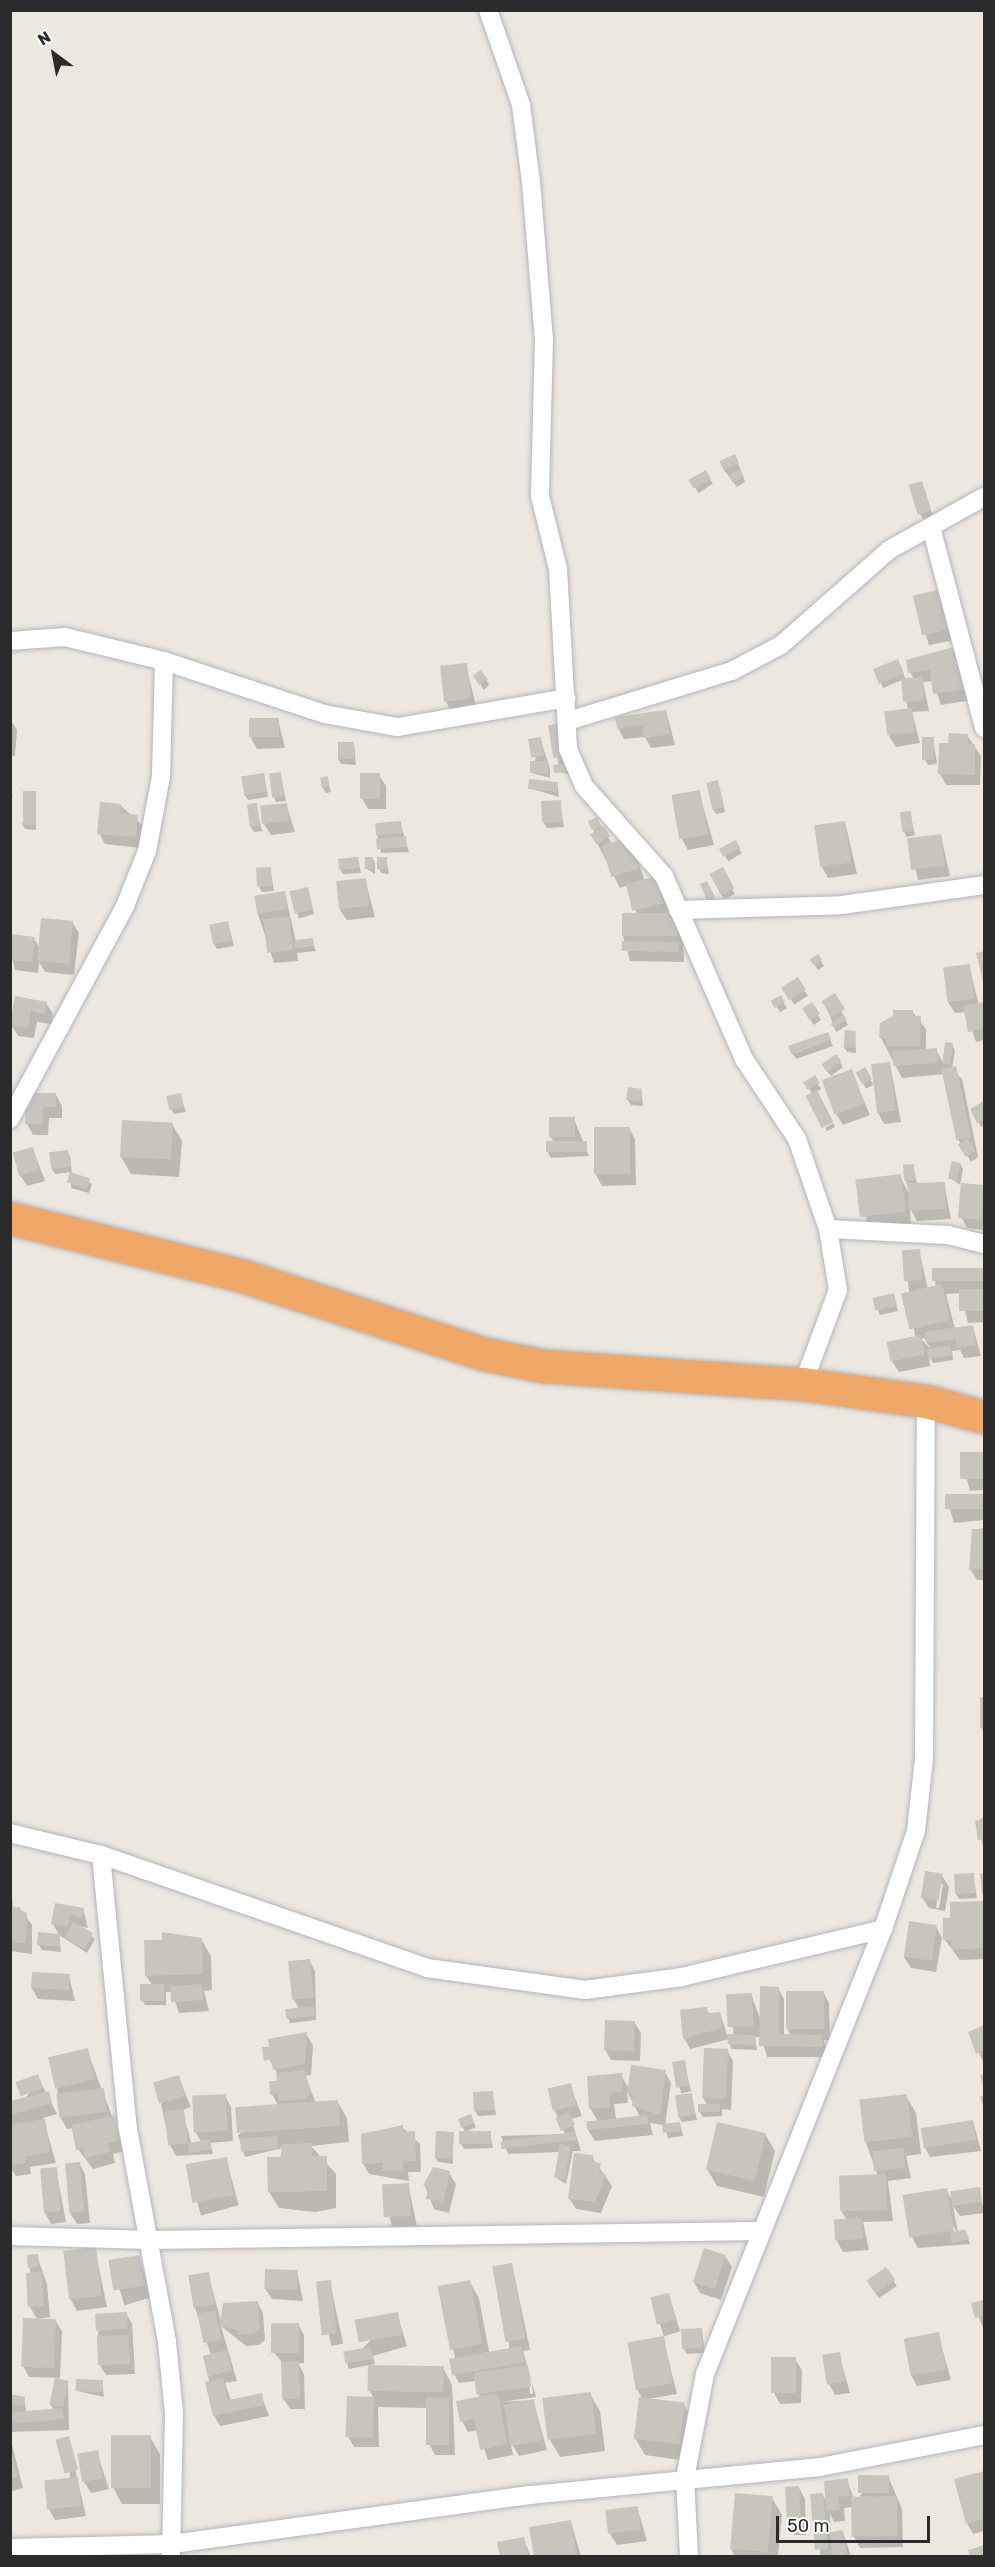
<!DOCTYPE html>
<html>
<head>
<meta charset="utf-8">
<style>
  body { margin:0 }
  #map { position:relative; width:995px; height:2567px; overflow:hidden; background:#ece7df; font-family:Rubik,sans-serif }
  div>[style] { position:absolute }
  .shadow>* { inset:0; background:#0003; transform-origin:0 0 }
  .building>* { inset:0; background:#c8c5bd; transform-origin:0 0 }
  .roads { filter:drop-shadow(0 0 2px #b3b5bd) drop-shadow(0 0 2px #b3b5bd) }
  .street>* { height:18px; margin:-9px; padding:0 9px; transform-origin:9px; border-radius:9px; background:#fff }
  .highway>* { height:33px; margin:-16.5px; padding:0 16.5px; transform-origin:16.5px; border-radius:16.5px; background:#efa867 }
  span { translate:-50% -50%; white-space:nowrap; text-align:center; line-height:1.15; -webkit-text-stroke:6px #fff; paint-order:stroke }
  .frame { position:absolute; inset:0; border:12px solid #2b2b2b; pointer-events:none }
  .north { position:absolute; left:24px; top:24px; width:60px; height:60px; -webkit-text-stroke:4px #fff; paint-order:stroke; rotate:328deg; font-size:16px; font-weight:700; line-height:24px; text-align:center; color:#2b2b2b }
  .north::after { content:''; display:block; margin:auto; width:21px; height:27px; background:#2b2b2b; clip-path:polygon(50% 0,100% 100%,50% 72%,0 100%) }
  .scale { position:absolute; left:776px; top:2516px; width:154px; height:27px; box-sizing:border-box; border:3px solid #2b2b2b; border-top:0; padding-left:8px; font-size:18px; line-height:21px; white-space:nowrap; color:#2b2b2b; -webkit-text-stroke:4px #fff; paint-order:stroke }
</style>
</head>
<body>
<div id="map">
  <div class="shadow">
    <div style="clip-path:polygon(737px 461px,745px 482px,737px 487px,724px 470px)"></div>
    <div style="left:705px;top:472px;width:14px;height:17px;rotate:56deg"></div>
    <div style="clip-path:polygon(924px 488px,933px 516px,923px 519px,920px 514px)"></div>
    <div style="clip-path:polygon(914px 597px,960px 639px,929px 645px)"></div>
    <div style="clip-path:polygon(960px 646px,973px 700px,941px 705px,933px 681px,923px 682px,929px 711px,912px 712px,920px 743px,896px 747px,889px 736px,908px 710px,902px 680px,883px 688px,875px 669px,900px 666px,906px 680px,914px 679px,910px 672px)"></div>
    <div style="clip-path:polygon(466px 665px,477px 710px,452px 713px,446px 702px)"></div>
    <div style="clip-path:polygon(478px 681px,487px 681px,489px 685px,484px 690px)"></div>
    <div style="clip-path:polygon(666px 711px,675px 745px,651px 748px,645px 737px,624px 739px,618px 728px)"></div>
    <div style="clip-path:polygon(10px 719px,17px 730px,15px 756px,10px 755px)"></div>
    <div style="clip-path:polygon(278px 720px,285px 748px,257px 749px,251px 738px)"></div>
    <div style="clip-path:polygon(550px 726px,572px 775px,555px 771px,559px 765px)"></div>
    <div style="clip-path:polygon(967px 735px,981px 756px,980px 785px,946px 785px,940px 774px,950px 745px)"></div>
    <div style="clip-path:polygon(933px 738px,937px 764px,928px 765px,925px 760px)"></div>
    <div style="clip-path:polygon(540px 739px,550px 768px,550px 778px,532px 773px)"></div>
    <div style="clip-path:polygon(354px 744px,356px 765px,341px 764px,338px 759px)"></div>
    <div style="clip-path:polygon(280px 773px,286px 801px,276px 802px,274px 797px)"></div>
    <div style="clip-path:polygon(264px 775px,268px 797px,248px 800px,245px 795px)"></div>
    <div style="clip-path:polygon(379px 775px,386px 786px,386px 809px,368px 809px,362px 798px)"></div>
    <div style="clip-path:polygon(327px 778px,331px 792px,326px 793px,323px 788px)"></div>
    <div style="clip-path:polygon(717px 782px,725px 812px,716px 814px,713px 809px)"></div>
    <div style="clip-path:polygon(557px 783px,559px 797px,529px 788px)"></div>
    <div style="left:10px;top:792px;width:6px;height:36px;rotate:59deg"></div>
    <div style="clip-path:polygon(699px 792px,714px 845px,688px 850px,682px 839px)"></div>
    <div style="clip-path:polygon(36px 793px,36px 830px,25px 829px,22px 824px)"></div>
    <div style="clip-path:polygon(560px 802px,564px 827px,547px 828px,544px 823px)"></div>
    <div style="clip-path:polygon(286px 804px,295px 832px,271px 835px,264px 824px)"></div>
    <div style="clip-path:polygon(120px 805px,144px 827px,141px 848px,105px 844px,99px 833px)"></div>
    <div style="clip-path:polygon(256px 805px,262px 831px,254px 832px,251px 827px)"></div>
    <div style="clip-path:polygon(910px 813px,915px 835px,907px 837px,904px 832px)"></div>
    <div style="clip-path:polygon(597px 819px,612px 844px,634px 849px,645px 881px,663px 889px,669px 915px,683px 926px,684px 962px,630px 961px,623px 936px,637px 915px,628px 885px,620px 888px,593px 835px)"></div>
    <div style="clip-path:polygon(400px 822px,409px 852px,381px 853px,377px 834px)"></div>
    <div style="clip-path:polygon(845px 822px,857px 874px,828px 878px,822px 867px)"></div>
    <div style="clip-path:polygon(941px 836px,950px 876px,918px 880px,909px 839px)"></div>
    <div style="left:735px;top:842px;width:13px;height:16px;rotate:58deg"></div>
    <div style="clip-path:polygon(372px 858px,375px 863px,375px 874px,367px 869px)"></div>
    <div style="clip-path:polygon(386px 858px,389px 874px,381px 873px,379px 868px)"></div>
    <div style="clip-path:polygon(358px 859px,361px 873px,343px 874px,340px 869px)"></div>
    <div style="clip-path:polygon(270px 868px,274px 891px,262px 892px,259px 887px)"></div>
    <div style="left:722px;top:869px;width:28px;height:12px;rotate:63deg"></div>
    <div style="clip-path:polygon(365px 879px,375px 917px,347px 920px,340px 910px)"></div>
    <div style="left:307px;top:889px;width:26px;height:16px;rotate:74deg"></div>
    <div style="clip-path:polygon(285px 893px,296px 942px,312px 940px,316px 951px,297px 953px,298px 961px,274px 963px,258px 914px)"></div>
    <div style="clip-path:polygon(72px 922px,79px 933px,74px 975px,45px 972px,39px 962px,38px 973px,15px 970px,10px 947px,34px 939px,40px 948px)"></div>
    <div style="clip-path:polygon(228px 923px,234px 946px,217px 949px,214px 944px)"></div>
    <div style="clip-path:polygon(818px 956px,824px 966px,818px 970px,812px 961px)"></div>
    <div style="clip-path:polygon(969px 966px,979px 1005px,984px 1003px,984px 1040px,976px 1042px,966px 1012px,955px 1013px,948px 1002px,944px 969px)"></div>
    <div style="left:797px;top:979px;width:20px;height:16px;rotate:57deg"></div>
    <div style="clip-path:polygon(834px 996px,848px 1025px,836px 1032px,827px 1008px)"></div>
    <div style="left:780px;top:997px;width:13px;height:8px;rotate:58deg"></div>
    <div style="clip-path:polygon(17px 998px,46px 1003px,53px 1014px,51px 1024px,37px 1022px,34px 1038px,18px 1036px,11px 1025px)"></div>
    <div style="clip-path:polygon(811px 1005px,821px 1020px,814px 1025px,807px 1015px)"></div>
    <div style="clip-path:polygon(912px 1011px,926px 1029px,926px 1051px,936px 1050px,943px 1062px,952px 1045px,955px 1050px,952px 1069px,962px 1079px,978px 1157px,971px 1162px,958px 1139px,944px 1074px,902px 1078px,881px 1038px)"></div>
    <div style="clip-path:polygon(855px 1033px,856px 1053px,847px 1052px,844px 1047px)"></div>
    <div style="clip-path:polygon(830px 1039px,833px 1046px,796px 1059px,793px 1054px)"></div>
    <div style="clip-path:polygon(836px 1057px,843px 1067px,831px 1076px,827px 1071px)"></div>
    <div style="clip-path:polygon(890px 1064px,901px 1122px,884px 1124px,878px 1113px)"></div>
    <div style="left:865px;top:1069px;width:18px;height:8px;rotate:63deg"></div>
    <div style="clip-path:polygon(851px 1071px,870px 1115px,843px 1125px,836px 1114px)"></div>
    <div style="left:814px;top:1077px;width:14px;height:10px;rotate:60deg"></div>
    <div style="clip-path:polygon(641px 1090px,643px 1106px,631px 1105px,628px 1100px)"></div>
    <div style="clip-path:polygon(27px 1095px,56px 1095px,62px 1106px,62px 1118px,49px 1118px,48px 1135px,33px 1135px,27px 1124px)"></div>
    <div style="clip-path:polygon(180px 1095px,186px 1112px,174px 1114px,171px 1109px)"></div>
    <div style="clip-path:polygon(984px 1102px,984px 1125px,981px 1127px,972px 1109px)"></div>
    <div style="clip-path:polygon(574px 1119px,589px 1156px,551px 1158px,548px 1153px,555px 1144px,550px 1136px)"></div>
    <div style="clip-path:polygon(833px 1123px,835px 1127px,827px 1131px,825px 1128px)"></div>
    <div style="clip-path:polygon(172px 1124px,182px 1141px,179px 1177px,131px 1174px,121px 1157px)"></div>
    <div style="clip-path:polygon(629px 1128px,635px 1139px,636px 1185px,602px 1186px,596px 1175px)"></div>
    <div style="clip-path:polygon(33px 1149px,45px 1181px,27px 1186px,20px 1175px)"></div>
    <div style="clip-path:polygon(67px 1152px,70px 1157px,72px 1174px,92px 1184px,89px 1193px,71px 1188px,71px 1172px,55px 1174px,52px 1169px)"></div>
    <div style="clip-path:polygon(960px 1164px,963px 1169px,960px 1185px,950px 1178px)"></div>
    <div style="clip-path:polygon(913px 1166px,917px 1184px,944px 1183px,951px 1219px,917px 1221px,910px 1208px,911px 1223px,869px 1229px,858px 1182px,900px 1176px,910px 1196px,906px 1181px)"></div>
    <div style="clip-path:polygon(963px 1185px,984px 1187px,984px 1230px,967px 1228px,961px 1217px)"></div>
    <div style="clip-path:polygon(evenodd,919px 1250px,928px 1289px,936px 1287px,934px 1272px,984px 1270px,984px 1322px,968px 1323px,961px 1293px,946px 1294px,955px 1329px,973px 1327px,981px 1356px,964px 1358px,960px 1350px,952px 1351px,953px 1360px,933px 1363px,929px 1356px,930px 1366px,899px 1372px,892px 1361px,915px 1337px,904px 1252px,919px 1250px,926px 1338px,927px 1343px,931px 1349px,921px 1339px,926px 1338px)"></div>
    <div style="clip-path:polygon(893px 1295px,898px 1311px,880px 1315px,878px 1310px)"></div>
    <div style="clip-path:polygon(984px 1454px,984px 1490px,970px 1491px,961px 1456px)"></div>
    <div style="clip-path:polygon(984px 1495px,984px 1520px,954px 1523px,947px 1499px)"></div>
    <div style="clip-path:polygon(984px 1528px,984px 1580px,977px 1580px,970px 1569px,974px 1530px)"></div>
    <div style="clip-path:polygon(981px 1698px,984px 1698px,984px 1733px,982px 1728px)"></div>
    <div style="clip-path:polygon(984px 1817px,984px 1848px,976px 1822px)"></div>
    <div style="clip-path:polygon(10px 1868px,13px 1909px,19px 1907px,32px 1925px,32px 1954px,10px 1951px)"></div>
    <div style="clip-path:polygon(973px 1875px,977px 1898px,959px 1899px,956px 1894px)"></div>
    <div style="clip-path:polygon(evenodd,942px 1876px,949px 1887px,945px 1911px,929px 1908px,922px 1897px,942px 1876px,940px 1884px,943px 1884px,939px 1908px,936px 1908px,940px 1884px)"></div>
    <div style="clip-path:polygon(982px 1902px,984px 1959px,960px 1960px,945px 1940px)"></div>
    <div style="clip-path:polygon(56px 1904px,83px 1909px,88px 1928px,79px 1926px,95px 1939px,87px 1953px,59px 1935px,53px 1924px)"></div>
    <div style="clip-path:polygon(936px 1927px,942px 1938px,936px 1972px,911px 1968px,904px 1957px)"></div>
    <div style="clip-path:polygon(59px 1935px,61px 1952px,42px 1950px,39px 1945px)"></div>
    <div style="clip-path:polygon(201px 1939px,211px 1956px,212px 1990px,204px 1991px,209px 2011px,179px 2013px,172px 1992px,166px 1992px,166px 2005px,145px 2005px,142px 2000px,152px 1985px,146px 1976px)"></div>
    <div style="clip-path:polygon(309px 1960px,315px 1971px,316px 2020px,290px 2023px,288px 2018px,299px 2009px,294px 2000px)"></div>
    <div style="clip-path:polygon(69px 1976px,75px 2001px,38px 1999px,32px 1988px)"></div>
    <div style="clip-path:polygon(778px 1988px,784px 1999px,784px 2036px,791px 2036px,788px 2030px,823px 1992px,829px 2003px,830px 2040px,824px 2040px,828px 2057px,767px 2057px,761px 2037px,755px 2037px,757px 2050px,731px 2049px,729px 2039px,690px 2049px,684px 2038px,706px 2008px,710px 2015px,720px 2013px,727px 2035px,734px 2035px,728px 1996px,751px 1994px,761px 2021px)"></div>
    <div style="clip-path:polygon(634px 2022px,641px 2033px,640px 2061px,611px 2060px,605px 2049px)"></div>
    <div style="clip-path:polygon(984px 2027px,984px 2064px,970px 2033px)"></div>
    <div style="clip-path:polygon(306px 2034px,313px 2045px,311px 2075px,305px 2076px,316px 2103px,337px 2101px,347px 2118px,349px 2142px,311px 2146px,336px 2174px,336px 2208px,315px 2212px,279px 2208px,269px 2192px,283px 2148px,245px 2157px,238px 2135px,279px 2107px,272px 2094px,278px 2075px,264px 2049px)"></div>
    <div style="clip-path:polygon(87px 2050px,125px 2151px,113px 2154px,115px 2163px,93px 2169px,78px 2149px,73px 2128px,67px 2129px,61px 2118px,57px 2088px)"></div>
    <div style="clip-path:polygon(727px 2050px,733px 2061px,731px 2110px,722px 2109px,722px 2116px,703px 2117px,700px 2112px,708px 2106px,703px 2098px)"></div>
    <div style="left:684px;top:2061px;width:31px;height:10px;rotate:77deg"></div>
    <div style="clip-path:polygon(evenodd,665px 2072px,671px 2083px,665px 2126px,680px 2124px,683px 2136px,668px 2138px,664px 2125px,650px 2123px,653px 2135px,595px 2141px,588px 2130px,598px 2121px,590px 2108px,621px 2075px,629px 2089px,665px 2072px,627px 2091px,640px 2117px,616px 2119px,614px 2104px,628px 2103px,627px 2091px)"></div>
    <div style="clip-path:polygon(178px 2076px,191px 2107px,182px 2110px,192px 2145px,202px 2143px,196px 2133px,225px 2096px,231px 2107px,233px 2141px,210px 2143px,213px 2154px,176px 2156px,170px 2145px,161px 2104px)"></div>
    <div style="clip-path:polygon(40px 2081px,57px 2114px,43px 2118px,56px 2163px,30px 2167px,31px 2174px,16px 2176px,10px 2167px,10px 2103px,24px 2099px)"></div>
    <div style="clip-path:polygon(570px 2085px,582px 2116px,571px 2119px,581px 2151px,573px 2151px,566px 2184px,555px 2177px,560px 2152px,508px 2154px,501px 2136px,565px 2134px,555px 2111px)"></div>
    <div style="clip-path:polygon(492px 2092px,496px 2115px,478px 2116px,475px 2111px)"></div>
    <div style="clip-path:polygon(691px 2094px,697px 2120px,682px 2122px,679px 2117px)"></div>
    <div style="clip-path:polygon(906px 2096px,916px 2113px,921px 2154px,906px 2156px,911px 2178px,888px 2181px,893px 2221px,863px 2222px,869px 2250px,843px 2252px,837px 2241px,847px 2221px,842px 2212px,878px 2176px,866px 2143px)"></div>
    <div style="clip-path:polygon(460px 2121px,473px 2121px,476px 2127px,465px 2132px)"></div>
    <div style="clip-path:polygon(973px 2121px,981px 2151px,930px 2157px,924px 2146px)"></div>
    <div style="clip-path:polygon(402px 2127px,420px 2144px,421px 2172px,408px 2172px,409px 2181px,369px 2174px,363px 2163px)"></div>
    <div style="clip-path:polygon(490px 2133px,493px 2148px,464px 2149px,461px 2144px)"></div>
    <div style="clip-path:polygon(453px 2134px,453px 2164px,438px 2162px,435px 2157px)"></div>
    <div style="clip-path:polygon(765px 2134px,775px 2151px,764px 2197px,717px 2186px,707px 2169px)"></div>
    <div style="clip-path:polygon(592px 2157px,612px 2186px,601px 2213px,576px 2209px,569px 2198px)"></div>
    <div style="left:226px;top:2158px;width:49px;height:39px;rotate:75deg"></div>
    <div style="clip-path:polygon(79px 2163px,85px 2174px,90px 2223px,77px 2224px,70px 2213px,66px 2165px)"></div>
    <div style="clip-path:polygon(56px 2169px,66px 2222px,51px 2224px,45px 2213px)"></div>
    <div style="clip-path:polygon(449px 2173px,456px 2184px,449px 2213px,434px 2209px,425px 2186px)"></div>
    <div style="clip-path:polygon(408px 2184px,417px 2226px,392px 2228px,384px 2186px)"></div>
    <div style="clip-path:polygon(evenodd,979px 2188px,984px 2213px,960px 2216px,953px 2206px,958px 2232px,965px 2230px,970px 2244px,918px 2248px,912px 2237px,946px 2190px,953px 2201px,979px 2188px,952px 2223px,957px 2233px,954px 2233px,952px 2223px)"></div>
    <div style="clip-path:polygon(95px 2249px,107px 2307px,77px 2311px,71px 2300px)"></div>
    <div style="clip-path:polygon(37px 2256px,47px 2284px,50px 2317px,37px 2319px,30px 2307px,30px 2267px)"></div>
    <div style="clip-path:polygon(725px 2256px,732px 2267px,721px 2300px,700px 2293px,694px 2282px)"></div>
    <div style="left:139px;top:2257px;width:42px;height:28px;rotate:73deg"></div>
    <div style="clip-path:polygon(evenodd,512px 2264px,530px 2350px,523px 2351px,536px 2397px,501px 2402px,533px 2400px,547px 2450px,519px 2456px,510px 2440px,513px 2455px,488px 2460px,478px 2430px,468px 2432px,462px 2421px,480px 2398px,476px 2381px,459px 2383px,453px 2372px,455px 2357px,439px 2287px,469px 2281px,479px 2298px,489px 2352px,509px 2349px,512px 2264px,528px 2376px,531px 2376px,533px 2394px,530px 2394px,528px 2376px)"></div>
    <div style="clip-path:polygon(885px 2269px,897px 2286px,879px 2298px,871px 2287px)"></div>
    <div style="clip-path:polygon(297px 2271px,303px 2301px,272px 2299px,265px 2288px)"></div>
    <div style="clip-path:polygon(208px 2274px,222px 2325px,257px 2302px,263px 2313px,265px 2340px,259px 2345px,246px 2346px,221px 2326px,237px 2381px,225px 2383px,231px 2401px,261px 2395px,269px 2416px,220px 2426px,214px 2415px,208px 2375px,211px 2355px,195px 2308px)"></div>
    <div style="left:330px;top:2282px;width:63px;height:12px;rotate:78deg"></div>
    <div style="left:669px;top:2295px;width:38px;height:17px;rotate:73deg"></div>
    <div style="clip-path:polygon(984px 2301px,984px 2327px,983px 2328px,973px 2304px)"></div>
    <div style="clip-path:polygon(126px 2313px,132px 2324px,135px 2374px,106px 2375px,99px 2364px,98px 2332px)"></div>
    <div style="clip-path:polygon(397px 2314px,407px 2346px,373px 2356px,375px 2364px,349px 2369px,347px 2364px)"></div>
    <div style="clip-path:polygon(55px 2320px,62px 2331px,60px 2378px,29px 2377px,23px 2366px)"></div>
    <div style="clip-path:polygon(298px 2324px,304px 2335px,304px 2363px,298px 2363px,304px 2374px,305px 2409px,290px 2409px,283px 2398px,283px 2363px,273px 2352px)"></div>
    <div style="clip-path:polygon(702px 2330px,705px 2353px,687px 2354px,684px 2349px)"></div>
    <div style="clip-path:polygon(938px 2334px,951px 2380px,917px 2386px,911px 2375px)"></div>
    <div style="clip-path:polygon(663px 2338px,677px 2394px,648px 2399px,684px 2405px,693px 2421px,688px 2461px,645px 2455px,635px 2438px,643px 2400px,637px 2389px)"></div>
    <div style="clip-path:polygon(839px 2354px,850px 2393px,835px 2395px,829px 2384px)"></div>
    <div style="clip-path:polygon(795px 2359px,802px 2370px,801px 2403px,780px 2404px,774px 2393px)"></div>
    <div style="clip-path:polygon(443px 2368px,452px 2385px,455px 2455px,435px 2455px,429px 2444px,428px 2408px,378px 2407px,379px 2447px,354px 2447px,348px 2436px,374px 2398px,369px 2390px)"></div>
    <div style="clip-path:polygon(102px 2381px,104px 2397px,77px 2391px)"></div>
    <div style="clip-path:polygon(68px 2383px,69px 2430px,10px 2432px,10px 2396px,24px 2398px,26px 2411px,54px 2410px,50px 2404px)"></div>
    <div style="clip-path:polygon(590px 2394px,600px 2411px,605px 2451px,560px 2457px,550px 2440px)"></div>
    <div style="clip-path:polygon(10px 2437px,23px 2488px,12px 2491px,10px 2489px)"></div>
    <div style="clip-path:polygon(150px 2437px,160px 2454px,160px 2504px,122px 2504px,113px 2487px)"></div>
    <div style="clip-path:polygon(68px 2438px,86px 2516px,55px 2520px,49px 2509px,70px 2480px)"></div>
    <div style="clip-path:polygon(97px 2452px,109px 2489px,91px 2493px,84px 2482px)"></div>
    <div style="clip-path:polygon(984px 2473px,984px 2531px,973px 2534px,967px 2523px)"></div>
    <div style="clip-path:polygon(888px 2476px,902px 2509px,903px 2547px,860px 2548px,854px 2537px,853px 2507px,844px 2508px,845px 2521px,834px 2522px,830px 2514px,831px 2533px,843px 2532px,851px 2556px,820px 2556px,823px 2495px,827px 2503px,847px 2480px,854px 2499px,862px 2498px,860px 2495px)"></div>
    <div style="clip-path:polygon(799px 2488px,805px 2499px,806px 2535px,794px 2535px,788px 2524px)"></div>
    <div style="clip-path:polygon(772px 2498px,782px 2515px,778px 2556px,735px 2556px,731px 2549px)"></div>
    <div style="clip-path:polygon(637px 2507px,647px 2541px,617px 2545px,610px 2534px)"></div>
    <div style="clip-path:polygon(571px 2522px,581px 2556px,535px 2556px,530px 2529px)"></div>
    <div style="clip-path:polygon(523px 2539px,531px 2556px,502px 2556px,499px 2544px)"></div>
  </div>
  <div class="building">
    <div style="left:735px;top:454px;width:10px;height:17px;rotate:66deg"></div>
    <div style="left:740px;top:469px;width:9px;height:13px;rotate:63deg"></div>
    <div style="left:706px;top:470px;width:10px;height:20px;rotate:61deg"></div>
    <div style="left:922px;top:481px;width:31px;height:14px;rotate:73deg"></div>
    <div style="left:946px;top:588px;width:41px;height:34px;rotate:77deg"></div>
    <div style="clip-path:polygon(961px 645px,968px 689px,933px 694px,930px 670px,908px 673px,906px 660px)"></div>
    <div style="left:898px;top:659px;width:16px;height:27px;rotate:68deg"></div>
    <div style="left:467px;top:663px;width:36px;height:27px;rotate:84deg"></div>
    <div style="left:481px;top:670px;width:12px;height:10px;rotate:55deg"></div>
    <div style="left:922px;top:677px;width:23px;height:21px;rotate:85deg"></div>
    <div style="left:912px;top:708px;width:24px;height:28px;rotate:83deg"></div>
    <div style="clip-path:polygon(666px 710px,670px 734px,644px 738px,642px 725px,617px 729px,615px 717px)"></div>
    <div style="left:279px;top:718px;width:19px;height:30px;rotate:90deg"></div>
    <div style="left:563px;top:723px;width:33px;height:15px;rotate:81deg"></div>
    <div style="clip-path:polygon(949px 733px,968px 734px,968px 744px,975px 744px,975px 775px,938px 774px,939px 743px,948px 743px)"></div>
    <div style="left:541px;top:737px;width:19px;height:13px;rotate:81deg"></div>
    <div style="left:922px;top:737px;width:12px;height:23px"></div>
    <div style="left:338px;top:742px;width:16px;height:17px"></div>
    <div style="left:548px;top:761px;width:12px;height:18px;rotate:90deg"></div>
    <div style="left:569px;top:763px;width:8px;height:16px;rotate:83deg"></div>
    <div style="left:281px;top:772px;width:24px;height:12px;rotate:83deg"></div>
    <div style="left:264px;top:773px;width:19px;height:23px;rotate:81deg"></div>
    <div style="left:360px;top:773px;width:20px;height:26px"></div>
    <div style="clip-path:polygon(328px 776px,329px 787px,322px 788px,320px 778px)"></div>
    <div style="left:529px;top:779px;width:29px;height:10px;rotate:6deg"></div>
    <div style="left:718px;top:780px;width:28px;height:12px;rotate:77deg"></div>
    <div style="left:700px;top:790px;width:45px;height:29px;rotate:80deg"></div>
    <div style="left:23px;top:791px;width:13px;height:34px"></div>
    <div style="left:561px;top:800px;width:22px;height:20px;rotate:87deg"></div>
    <div style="clip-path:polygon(100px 802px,121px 804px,120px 813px,138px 815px,136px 837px,97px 834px)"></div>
    <div style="left:257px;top:803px;width:23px;height:10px;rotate:83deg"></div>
    <div style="left:287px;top:803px;width:18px;height:27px;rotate:84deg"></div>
    <div style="left:911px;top:811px;width:20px;height:11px;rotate:84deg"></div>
    <div style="left:597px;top:817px;width:10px;height:10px;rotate:66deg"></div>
    <div style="left:401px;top:821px;width:12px;height:26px;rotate:85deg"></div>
    <div style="left:845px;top:821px;width:42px;height:31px;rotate:82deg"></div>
    <div style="left:604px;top:826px;width:12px;height:16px;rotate:59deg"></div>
    <div style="left:941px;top:834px;width:32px;height:34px;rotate:83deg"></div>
    <div style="left:406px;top:836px;width:11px;height:30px;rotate:85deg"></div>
    <div style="left:629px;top:837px;width:33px;height:29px;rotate:72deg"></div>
    <div style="left:736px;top:840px;width:9px;height:19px;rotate:63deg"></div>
    <div style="left:358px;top:857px;width:11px;height:20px;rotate:85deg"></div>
    <div style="left:365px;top:857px;width:8px;height:12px"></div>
    <div style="left:377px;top:857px;width:10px;height:12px"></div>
    <div style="left:271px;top:867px;width:19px;height:15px;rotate:87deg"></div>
    <div style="left:723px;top:867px;width:24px;height:15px;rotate:62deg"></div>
    <div style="left:658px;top:876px;width:28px;height:33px;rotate:77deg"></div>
    <div style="left:366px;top:878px;width:28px;height:30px;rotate:84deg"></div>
    <div style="clip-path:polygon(707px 881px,717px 901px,709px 905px,700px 884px)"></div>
    <div style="left:308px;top:887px;width:23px;height:19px;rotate:77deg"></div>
    <div style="left:285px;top:891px;width:18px;height:31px;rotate:81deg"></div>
    <div style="left:677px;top:913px;width:23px;height:55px;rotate:90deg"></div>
    <div style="left:289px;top:916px;width:34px;height:26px;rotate:83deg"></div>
    <div style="left:41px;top:918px;width:32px;height:43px;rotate:5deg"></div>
    <div style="left:228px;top:921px;width:20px;height:19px;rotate:79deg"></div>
    <div style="clip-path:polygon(10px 934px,35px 937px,32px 962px,10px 960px)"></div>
    <div style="left:313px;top:938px;width:8px;height:19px;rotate:83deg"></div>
    <div style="left:622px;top:941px;width:57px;height:10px;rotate:1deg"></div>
    <div style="clip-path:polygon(984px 951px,984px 985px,976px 953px)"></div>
    <div style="left:818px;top:954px;width:7px;height:10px;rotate:56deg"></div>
    <div style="left:970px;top:964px;width:35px;height:27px;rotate:83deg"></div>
    <div style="left:798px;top:977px;width:15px;height:20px;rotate:58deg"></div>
    <div style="left:835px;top:993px;width:19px;height:16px;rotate:58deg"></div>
    <div style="left:781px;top:995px;width:8px;height:12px;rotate:60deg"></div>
    <div style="clip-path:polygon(15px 996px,47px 1002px,45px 1014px,31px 1011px,28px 1028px,10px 1025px)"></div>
    <div style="left:812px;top:1002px;width:14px;height:12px;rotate:56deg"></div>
    <div style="clip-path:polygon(984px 1002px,984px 1028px,968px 1032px,963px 1006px)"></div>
    <div style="clip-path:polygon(893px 1010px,913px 1010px,913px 1016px,921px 1016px,920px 1046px,886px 1046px,886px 1038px,879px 1038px,880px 1023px,893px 1016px)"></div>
    <div style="left:843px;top:1014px;width:6px;height:16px;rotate:51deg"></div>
    <div style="left:845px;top:1030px;width:11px;height:17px;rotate:5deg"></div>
    <div style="clip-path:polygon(828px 1032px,831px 1040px,792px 1055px,788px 1046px)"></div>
    <div style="left:945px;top:1042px;width:8px;height:22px;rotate:7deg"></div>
    <div style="left:937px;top:1048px;width:15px;height:45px;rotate:86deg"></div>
    <div style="left:836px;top:1054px;width:9px;height:18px;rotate:54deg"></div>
    <div style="left:890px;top:1062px;width:49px;height:19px;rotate:83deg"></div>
    <div style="left:956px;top:1066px;width:73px;height:15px;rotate:78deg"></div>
    <div style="left:865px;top:1067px;width:14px;height:11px;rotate:60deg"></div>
    <div style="left:852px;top:1069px;width:37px;height:32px;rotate:70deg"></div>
    <div style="left:815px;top:1075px;width:9px;height:14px;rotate:58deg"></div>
    <div style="left:628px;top:1087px;width:14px;height:13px;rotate:8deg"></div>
    <div style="left:817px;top:1090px;width:36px;height:13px;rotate:63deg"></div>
    <div style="clip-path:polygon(26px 1093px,56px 1093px,56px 1107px,43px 1107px,43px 1124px,25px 1124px)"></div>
    <div style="left:181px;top:1093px;width:14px;height:15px;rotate:78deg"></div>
    <div style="clip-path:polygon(984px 1101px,984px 1119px,977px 1123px,970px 1109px)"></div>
    <div style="left:549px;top:1117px;width:26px;height:20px"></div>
    <div style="left:122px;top:1120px;width:51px;height:37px;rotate:3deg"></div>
    <div style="left:630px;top:1127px;width:47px;height:36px;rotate:90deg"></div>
    <div style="left:968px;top:1138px;width:15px;height:12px;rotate:58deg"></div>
    <div style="left:587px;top:1141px;width:11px;height:41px;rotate:90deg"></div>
    <div style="left:33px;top:1147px;width:24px;height:21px;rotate:75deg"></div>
    <div style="left:68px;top:1150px;width:17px;height:19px;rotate:83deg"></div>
    <div style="left:952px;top:1161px;width:9px;height:18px;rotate:13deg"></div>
    <div style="left:914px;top:1164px;width:16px;height:11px;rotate:86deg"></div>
    <div style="left:70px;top:1172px;width:21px;height:11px;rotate:17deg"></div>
    <div style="left:901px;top:1174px;width:38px;height:46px;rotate:83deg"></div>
    <div style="left:945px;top:1182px;width:27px;height:37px;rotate:88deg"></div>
    <div style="left:961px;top:1183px;width:23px;height:35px;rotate:5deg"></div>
    <div style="left:920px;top:1249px;width:31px;height:18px;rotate:86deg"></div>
    <div style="left:984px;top:1268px;width:13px;height:52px;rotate:90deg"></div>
    <div style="left:942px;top:1284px;width:37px;height:42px;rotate:77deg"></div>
    <div style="left:984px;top:1289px;width:22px;height:25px;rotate:90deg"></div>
    <div style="left:894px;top:1293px;width:13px;height:22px;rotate:77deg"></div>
    <div style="clip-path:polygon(973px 1325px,976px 1345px,957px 1348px,956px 1339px,926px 1343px,924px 1332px)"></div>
    <div style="left:921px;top:1335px;width:20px;height:35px;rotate:79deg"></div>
    <div style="left:950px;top:1345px;width:10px;height:24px;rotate:79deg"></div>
    <div style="left:984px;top:1452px;width:27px;height:24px;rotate:90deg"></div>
    <div style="left:984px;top:1494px;width:15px;height:39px;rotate:90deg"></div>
    <div style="clip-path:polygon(972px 1529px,984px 1529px,984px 1569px,969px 1570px)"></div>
    <div style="left:980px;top:1697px;width:4px;height:31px"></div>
    <div style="clip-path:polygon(984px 1819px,984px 1839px,978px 1840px,975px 1821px)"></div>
    <div style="left:925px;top:1871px;width:18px;height:27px;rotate:9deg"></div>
    <div style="left:974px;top:1873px;width:20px;height:20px;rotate:87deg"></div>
    <div style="clip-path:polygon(980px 1873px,984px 1873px,984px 1893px,982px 1894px)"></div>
    <div style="clip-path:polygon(983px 1901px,984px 1948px,952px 1950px,951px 1940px,943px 1940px,943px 1918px,950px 1918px,950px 1902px)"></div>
    <div style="clip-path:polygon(55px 1903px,84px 1908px,82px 1918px,70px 1915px,68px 1927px,51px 1924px)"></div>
    <div style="clip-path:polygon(10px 1905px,27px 1913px,26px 1943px,10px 1943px)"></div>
    <div style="left:909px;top:1921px;width:28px;height:36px;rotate:8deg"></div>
    <div style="left:73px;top:1922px;width:23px;height:18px;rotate:29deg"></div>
    <div style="left:38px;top:1932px;width:22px;height:13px;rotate:5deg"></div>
    <div style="clip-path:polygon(162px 1932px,202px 1938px,203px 1974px,145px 1976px,144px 1940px,162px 1940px)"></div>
    <div style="left:310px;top:1959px;width:39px;height:22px;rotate:84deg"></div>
    <div style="left:32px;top:1972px;width:38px;height:16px;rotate:3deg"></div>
    <div style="left:140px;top:1984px;width:24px;height:17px"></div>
    <div style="left:202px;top:1984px;width:16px;height:32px;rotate:86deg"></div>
    <div style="clip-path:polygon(760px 1986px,779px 1987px,779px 2034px,822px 2035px,822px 2047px,759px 2046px)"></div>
    <div style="left:824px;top:1991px;width:38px;height:38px;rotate:90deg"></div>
    <div style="left:752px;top:1993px;width:33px;height:26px;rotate:87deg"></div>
    <div style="left:314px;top:2006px;width:10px;height:29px;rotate:84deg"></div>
    <div style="clip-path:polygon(707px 2007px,708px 2013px,720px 2012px,722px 2028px,683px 2039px,680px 2010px)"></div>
    <div style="left:605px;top:2020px;width:30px;height:30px;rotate:2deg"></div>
    <div style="clip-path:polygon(984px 2025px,984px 2050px,976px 2054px,968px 2032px)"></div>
    <div style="clip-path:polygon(307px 2032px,305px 2064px,273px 2070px,271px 2059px,264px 2061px,262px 2047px,269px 2047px,268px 2039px)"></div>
    <div style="left:728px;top:2034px;width:27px;height:10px;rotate:2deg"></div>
    <div style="left:88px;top:2048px;width:32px;height:41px;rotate:77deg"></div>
    <div style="left:704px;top:2048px;width:24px;height:50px;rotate:2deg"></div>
    <div style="left:685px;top:2060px;width:26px;height:13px;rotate:81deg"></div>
    <div style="clip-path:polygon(631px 2065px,666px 2070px,660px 2115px,632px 2106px,633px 2094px,627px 2093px)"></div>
    <div style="clip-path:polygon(304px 2070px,311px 2091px,306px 2099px,278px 2101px,278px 2094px,270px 2095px,269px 2081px,277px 2081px,276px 2073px)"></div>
    <div style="clip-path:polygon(622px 2073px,623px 2092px,609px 2093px,610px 2107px,589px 2109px,587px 2076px)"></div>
    <div style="left:38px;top:2074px;width:15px;height:24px;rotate:70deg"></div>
    <div style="clip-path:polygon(984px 2074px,984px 2089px,980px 2075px)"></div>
    <div style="left:179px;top:2075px;width:22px;height:27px;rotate:74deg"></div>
    <div style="left:571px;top:2083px;width:23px;height:24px;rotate:77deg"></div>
    <div style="left:104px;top:2088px;width:24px;height:48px;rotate:83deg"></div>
    <div style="clip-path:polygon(49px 2091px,52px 2103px,10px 2115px,10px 2101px)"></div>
    <div style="left:493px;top:2091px;width:19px;height:20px;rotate:87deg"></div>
    <div style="left:692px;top:2093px;width:22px;height:17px;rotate:82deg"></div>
    <div style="left:226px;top:2094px;width:37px;height:34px;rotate:87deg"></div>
    <div style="left:907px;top:2094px;width:43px;height:48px;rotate:83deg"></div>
    <div style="clip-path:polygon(984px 2095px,984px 2109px,980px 2097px)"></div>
    <div style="left:338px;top:2100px;width:26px;height:103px;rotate:86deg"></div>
    <div style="left:698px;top:2104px;width:22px;height:8px"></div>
    <div style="left:184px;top:2109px;width:34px;height:20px;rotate:83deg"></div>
    <div style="left:569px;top:2112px;width:14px;height:15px;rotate:65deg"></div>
    <div style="left:471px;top:2114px;width:9px;height:14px;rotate:69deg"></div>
    <div style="clip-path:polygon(115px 2115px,120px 2140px,108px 2143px,110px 2152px,85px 2158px,83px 2148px,76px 2150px,71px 2125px)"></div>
    <div style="left:647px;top:2115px;width:9px;height:61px;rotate:84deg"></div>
    <div style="clip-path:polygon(45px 2119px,50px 2152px,25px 2156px,26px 2163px,10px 2165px,10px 2125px)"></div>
    <div style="left:973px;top:2120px;width:20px;height:53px;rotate:81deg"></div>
    <div style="left:680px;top:2122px;width:9px;height:18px;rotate:84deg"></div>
    <div style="left:717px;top:2122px;width:50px;height:49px;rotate:13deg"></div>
    <div style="clip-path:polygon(403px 2125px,403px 2132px,415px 2131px,416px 2161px,403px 2161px,403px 2170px,383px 2171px,383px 2163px,362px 2164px,361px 2134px)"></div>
    <div style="left:436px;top:2131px;width:18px;height:27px;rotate:3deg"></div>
    <div style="left:491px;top:2131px;width:13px;height:32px;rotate:90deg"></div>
    <div style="left:575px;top:2132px;width:8px;height:75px;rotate:83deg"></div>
    <div style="left:277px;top:2136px;width:13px;height:37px;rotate:86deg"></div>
    <div style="left:210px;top:2139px;width:10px;height:23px;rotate:79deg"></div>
    <div style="clip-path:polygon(312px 2143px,312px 2156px,327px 2156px,327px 2191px,268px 2192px,267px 2157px,281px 2157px,282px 2144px)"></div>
    <div style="left:560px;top:2144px;width:11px;height:34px;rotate:10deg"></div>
    <div style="left:903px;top:2148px;width:20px;height:31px;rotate:84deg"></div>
    <div style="clip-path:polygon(574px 2153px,593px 2155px,593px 2162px,601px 2163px,599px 2173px,606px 2174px,595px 2202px,568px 2199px)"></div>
    <div style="left:227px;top:2157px;width:39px;height:42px;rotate:80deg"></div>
    <div style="left:80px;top:2162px;width:50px;height:15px;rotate:85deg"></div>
    <div style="left:57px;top:2167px;width:44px;height:17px;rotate:85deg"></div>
    <div style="clip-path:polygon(433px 2167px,450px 2171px,443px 2202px,426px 2199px,428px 2187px,423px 2186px)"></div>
    <div style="left:886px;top:2174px;width:36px;height:47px;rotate:88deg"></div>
    <div style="left:409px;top:2183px;width:33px;height:27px;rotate:87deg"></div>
    <div style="left:980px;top:2187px;width:15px;height:30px;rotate:82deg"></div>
    <div style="left:947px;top:2188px;width:43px;height:45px;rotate:81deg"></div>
    <div style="left:862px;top:2218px;width:21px;height:28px;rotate:87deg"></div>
    <div style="clip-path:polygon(965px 2229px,969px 2239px,952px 2243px,950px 2233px)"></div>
    <div style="left:96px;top:2247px;width:49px;height:33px;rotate:83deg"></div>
    <div style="left:704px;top:2248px;width:23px;height:36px;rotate:18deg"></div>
    <div style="left:38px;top:2254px;width:13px;height:11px;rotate:86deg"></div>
    <div style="left:140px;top:2255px;width:31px;height:32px;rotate:81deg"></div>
    <div style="left:512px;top:2263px;width:77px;height:20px;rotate:80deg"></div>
    <div style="left:886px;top:2267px;width:16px;height:24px;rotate:55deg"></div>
    <div style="left:265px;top:2269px;width:33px;height:20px;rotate:2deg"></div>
    <div style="left:42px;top:2272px;width:34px;height:16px;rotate:87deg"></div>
    <div style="left:209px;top:2272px;width:33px;height:21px;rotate:81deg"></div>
    <div style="left:331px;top:2280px;width:54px;height:15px;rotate:84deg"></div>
    <div style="left:470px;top:2280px;width:65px;height:33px;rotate:79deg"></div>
    <div style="left:669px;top:2293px;width:28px;height:19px;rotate:77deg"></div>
    <div style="clip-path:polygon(984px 2300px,984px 2315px,975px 2318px,971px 2303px)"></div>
    <div style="clip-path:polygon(258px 2301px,260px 2329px,253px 2334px,238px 2335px,238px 2330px,220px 2326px,223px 2303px)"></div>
    <div style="left:215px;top:2310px;width:30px;height:18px;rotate:78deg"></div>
    <div style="left:127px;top:2312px;width:17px;height:32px;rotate:87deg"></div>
    <div style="left:398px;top:2312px;width:23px;height:44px;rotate:80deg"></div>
    <div style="left:23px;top:2318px;width:33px;height:49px;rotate:2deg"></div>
    <div style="left:271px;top:2323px;width:28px;height:30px"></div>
    <div style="left:702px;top:2328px;width:20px;height:21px;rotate:87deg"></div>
    <div style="left:939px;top:2332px;width:38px;height:36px;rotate:79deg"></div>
    <div style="left:129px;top:2335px;width:29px;height:32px;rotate:88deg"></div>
    <div style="left:664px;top:2336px;width:48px;height:37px;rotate:80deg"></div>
    <div style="left:521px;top:2346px;width:17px;height:73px;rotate:80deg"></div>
    <div style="left:371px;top:2347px;width:12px;height:28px;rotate:81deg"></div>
    <div style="left:227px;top:2350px;width:21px;height:25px;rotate:76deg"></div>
    <div style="left:840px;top:2352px;width:30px;height:18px;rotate:81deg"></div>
    <div style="left:796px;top:2357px;width:36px;height:25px;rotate:90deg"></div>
    <div style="left:299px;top:2361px;width:38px;height:18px;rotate:88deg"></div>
    <div style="left:368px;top:2365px;width:76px;height:26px;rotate:1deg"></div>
    <div style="left:528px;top:2365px;width:22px;height:55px;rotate:82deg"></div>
    <div style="left:55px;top:2378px;width:14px;height:27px;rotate:12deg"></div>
    <div style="clip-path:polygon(223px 2378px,228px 2400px,262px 2393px,264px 2405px,213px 2416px,205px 2382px)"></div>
    <div style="left:76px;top:2379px;width:27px;height:12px;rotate:2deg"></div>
    <div style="left:591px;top:2392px;width:42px;height:49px;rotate:83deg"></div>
    <div style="clip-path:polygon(498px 2393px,507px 2444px,480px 2450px,474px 2419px,460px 2422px,456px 2401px)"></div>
    <div style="clip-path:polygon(10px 2394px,25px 2397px,24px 2406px,10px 2404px)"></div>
    <div style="left:347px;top:2396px;width:27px;height:41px;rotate:2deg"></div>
    <div style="left:639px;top:2397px;width:46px;height:42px;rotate:7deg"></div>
    <div style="left:426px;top:2398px;width:23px;height:47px"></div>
    <div style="left:534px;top:2399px;width:42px;height:31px;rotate:79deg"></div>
    <div style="left:63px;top:2408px;width:11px;height:53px;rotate:85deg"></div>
    <div style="left:151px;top:2435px;width:53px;height:40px;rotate:90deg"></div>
    <div style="left:69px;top:2436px;width:35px;height:14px;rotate:75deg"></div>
    <div style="clip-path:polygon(10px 2447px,18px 2477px,10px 2479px)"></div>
    <div style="left:98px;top:2450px;width:29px;height:21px;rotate:80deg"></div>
    <div style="clip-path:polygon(984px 2471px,984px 2519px,966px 2524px,954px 2479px)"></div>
    <div style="left:889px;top:2475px;width:18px;height:31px;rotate:90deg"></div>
    <div style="left:78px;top:2477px;width:29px;height:34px;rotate:84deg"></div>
    <div style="clip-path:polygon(848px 2478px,850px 2496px,838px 2497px,840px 2510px,826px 2511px,824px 2481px)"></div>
    <div style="left:799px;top:2486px;width:38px;height:14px;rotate:87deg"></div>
    <div style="left:735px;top:2493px;width:38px;height:56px;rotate:5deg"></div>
    <div style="left:823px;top:2493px;width:56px;height:13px;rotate:85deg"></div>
    <div style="left:897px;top:2496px;width:40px;height:46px;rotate:89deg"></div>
    <div style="left:638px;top:2506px;width:24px;height:33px;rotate:83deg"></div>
    <div style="clip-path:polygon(571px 2520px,577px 2556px,534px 2556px,529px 2527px)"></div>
    <div style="left:843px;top:2530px;width:26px;height:14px;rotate:81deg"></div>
    <div style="clip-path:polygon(524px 2537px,528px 2556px,500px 2556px,497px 2542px)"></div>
    <div style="clip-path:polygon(984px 2545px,984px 2556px,970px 2556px,968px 2550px)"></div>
  </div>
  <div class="roads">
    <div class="street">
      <div style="left:488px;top:10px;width:101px;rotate:70.8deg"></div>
      <div style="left:521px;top:105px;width:78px;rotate:82.6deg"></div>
      <div style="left:531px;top:182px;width:158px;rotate:85.3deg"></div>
      <div style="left:544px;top:339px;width:157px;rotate:91.5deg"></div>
      <div style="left:540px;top:496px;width:75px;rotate:76.1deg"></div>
      <div style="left:558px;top:569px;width:180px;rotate:86.8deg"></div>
      <div style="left:568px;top:749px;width:40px;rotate:66.6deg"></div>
      <div style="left:584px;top:786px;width:120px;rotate:48.4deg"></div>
      <div style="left:664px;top:876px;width:200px;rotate:66.4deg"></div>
      <div style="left:744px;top:1059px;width:96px;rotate:56.5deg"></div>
      <div style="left:797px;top:1139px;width:95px;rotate:71deg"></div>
      <div style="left:828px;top:1229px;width:62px;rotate:80.7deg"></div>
      <div style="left:838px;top:1290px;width:100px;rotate:110.4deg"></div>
      <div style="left:931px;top:527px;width:208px;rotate:75.2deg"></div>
      <div style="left:10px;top:641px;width:55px;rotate:-4.2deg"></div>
      <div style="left:65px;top:637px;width:102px;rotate:13.6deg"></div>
      <div style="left:164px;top:661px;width:169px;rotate:18.3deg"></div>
      <div style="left:324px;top:714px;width:75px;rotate:10deg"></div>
      <div style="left:398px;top:727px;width:171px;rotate:-9.7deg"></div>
      <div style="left:568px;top:721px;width:171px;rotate:-17deg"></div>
      <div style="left:732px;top:671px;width:55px;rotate:-28deg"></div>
      <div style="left:781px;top:645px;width:144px;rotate:-41.3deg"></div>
      <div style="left:889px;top:550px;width:109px;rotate:-29.2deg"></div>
      <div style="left:678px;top:910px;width:164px;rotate:-1.7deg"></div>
      <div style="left:842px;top:905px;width:143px;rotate:-8deg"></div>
      <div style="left:10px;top:1119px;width:242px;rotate:-61.6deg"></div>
      <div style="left:125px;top:906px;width:59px;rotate:-68.2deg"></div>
      <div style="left:147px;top:851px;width:76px;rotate:-79.4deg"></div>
      <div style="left:161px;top:776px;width:115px;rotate:-88.5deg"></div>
      <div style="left:828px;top:1229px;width:120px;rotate:2.9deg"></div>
      <div style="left:948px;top:1235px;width:37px;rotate:14deg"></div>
      <div style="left:10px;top:1833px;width:94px;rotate:13.6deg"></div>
      <div style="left:101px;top:1855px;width:345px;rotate:19.1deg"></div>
      <div style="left:427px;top:1968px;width:160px;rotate:7.9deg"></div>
      <div style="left:585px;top:1990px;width:98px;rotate:-7.6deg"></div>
      <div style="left:682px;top:1977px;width:207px;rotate:-13.4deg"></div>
      <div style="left:101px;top:1855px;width:275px;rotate:84.4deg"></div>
      <div style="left:128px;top:2129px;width:217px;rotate:79.6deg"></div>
      <div style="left:167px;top:2342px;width:72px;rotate:84.4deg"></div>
      <div style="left:174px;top:2414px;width:142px;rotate:91.2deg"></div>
      <div style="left:10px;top:2236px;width:140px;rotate:1.6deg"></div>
      <div style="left:150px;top:2240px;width:608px;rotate:-0.85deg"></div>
      <div style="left:10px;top:2548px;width:162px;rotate:-1.4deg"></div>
      <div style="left:172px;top:2544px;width:361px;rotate:-7.8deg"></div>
      <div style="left:530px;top:2495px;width:291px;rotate:-5.5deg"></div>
      <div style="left:820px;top:2467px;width:167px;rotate:-11deg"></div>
      <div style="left:689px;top:2556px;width:78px;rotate:-92.9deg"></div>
      <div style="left:685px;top:2478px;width:106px;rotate:-79.1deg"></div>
      <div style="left:705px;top:2374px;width:479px;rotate:-68.2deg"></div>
      <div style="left:883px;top:1929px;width:103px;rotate:-71.4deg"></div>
      <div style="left:916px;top:1831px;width:73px;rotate:-83.7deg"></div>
      <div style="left:924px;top:1758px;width:357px;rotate:-89.7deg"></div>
    </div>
    <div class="highway">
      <div style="left:10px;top:1218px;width:237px;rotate:13.9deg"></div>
      <div style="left:240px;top:1275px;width:257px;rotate:17.9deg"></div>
      <div style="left:485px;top:1354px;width:60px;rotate:11.5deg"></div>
      <div style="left:544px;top:1366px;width:260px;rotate:4deg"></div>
      <div style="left:803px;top:1384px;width:124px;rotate:7.9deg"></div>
      <div style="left:926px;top:1401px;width:60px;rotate:15.4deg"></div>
    </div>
  </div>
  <div class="frame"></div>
  <div class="north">N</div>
  <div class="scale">50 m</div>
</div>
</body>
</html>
